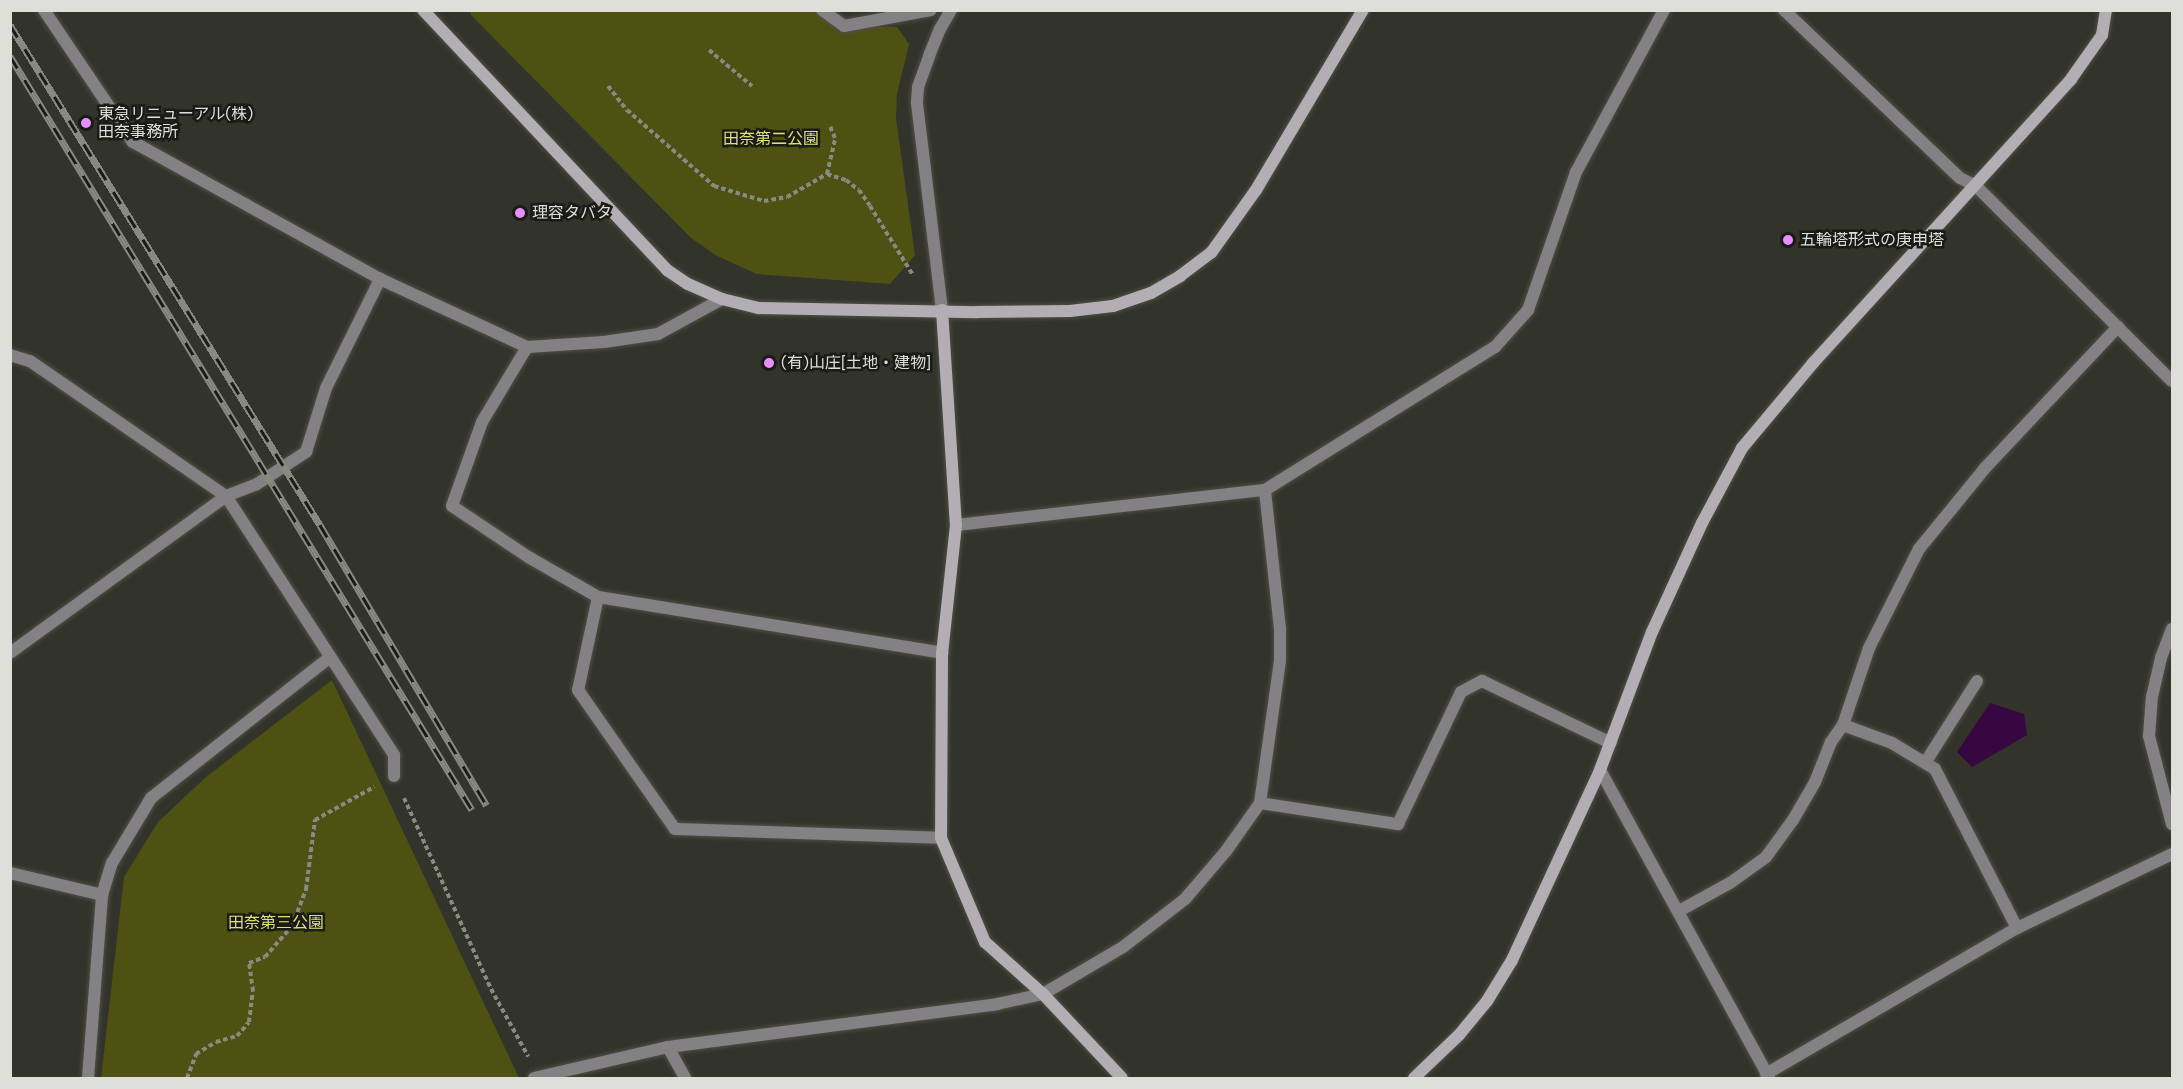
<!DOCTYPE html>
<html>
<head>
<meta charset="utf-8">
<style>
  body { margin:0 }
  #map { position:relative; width:2183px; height:1089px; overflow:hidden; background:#32332a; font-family:"DM Sans","Noto Sans JP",sans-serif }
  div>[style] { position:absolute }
  .green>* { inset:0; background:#4e5112 }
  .water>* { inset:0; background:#360740 }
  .path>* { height:4px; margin-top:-2px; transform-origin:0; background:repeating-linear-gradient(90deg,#898a82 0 4.5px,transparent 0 7.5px) }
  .roads { filter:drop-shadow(0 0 2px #4e4f46) drop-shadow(0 0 2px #4e4f46) }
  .lane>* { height:12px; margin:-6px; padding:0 6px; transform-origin:6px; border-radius:6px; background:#848185 }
  .street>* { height:12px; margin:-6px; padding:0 6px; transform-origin:6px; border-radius:6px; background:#848185 }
  .secondary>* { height:12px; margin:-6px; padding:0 6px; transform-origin:6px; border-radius:6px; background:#b3aeb4 }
  .rail>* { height:7px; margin-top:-3.5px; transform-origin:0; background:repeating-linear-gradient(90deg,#1a1a16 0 14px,#888981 0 28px); box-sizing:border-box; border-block:2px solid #888981 }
  .dots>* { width:16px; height:16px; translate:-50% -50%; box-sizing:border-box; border:3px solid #1a1a16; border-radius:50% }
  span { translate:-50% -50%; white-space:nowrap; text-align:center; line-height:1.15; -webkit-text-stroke:5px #1a1a16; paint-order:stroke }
  .poi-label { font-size:16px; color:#dedfd9 }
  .left { translate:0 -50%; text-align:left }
  .park-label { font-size:16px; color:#dae374 }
  .frame { position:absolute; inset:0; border:12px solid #dedfd9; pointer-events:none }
</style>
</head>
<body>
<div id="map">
  <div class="green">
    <div style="clip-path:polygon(826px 10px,844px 26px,897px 27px,909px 44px,897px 94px,896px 118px,915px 255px,890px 284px,757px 274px,717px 256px,691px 238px,471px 15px,470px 11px)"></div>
    <div style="clip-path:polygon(332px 680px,519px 1078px,101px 1078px,124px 877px,158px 822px,206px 777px)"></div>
  </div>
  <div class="water">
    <div style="clip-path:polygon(1990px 703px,2024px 714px,2027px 735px,1972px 767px,1957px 752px)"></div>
  </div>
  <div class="path">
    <div style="left:709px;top:50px;width:56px;rotate:39.9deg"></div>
    <div style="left:608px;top:86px;width:31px;rotate:52deg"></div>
    <div style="left:627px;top:110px;width:116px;rotate:41.1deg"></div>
    <div style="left:714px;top:186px;width:52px;rotate:16.7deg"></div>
    <div style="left:764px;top:201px;width:23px;rotate:-10deg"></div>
    <div style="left:787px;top:197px;width:46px;rotate:-29.9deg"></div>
    <div style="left:827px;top:174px;width:20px;rotate:18deg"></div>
    <div style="left:846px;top:180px;width:16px;rotate:38deg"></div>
    <div style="left:859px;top:190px;width:19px;rotate:55deg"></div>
    <div style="left:870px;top:206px;width:81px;rotate:58.1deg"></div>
    <div style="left:827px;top:174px;width:37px;rotate:-77deg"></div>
    <div style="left:835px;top:138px;width:13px;rotate:-113deg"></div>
    <div style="left:404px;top:798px;width:210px;rotate:65.5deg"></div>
    <div style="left:491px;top:989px;width:77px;rotate:61.1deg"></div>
    <div style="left:187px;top:1078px;width:26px;rotate:-69deg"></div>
    <div style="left:196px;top:1054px;width:23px;rotate:-31deg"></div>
    <div style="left:216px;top:1042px;width:22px;rotate:-16deg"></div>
    <div style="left:237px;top:1036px;width:18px;rotate:-49deg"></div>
    <div style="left:249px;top:1022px;width:31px;rotate:-83deg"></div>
    <div style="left:253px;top:991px;width:28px;rotate:-98deg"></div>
    <div style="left:249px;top:963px;width:17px;rotate:-21deg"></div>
    <div style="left:265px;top:957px;width:41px;rotate:-48.9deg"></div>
    <div style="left:292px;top:926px;width:40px;rotate:-69deg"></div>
    <div style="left:306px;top:889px;width:70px;rotate:-82.6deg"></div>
    <div style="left:315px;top:820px;width:68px;rotate:-29.2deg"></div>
  </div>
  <div class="roads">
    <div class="lane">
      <div style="left:1925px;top:763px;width:97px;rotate:-57.6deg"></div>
    </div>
    <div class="street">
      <div style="left:44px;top:10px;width:159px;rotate:56deg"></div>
      <div style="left:133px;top:142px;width:282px;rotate:29deg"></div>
      <div style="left:380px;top:279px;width:162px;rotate:24.8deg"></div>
      <div style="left:527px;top:347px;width:77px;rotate:-3.7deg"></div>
      <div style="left:604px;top:342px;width:55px;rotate:-8.4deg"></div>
      <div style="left:658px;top:334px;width:73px;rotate:-28.7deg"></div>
      <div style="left:822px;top:10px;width:27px;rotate:36deg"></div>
      <div style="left:844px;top:26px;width:88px;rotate:-10.4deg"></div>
      <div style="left:1784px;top:10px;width:243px;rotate:43.7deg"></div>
      <div style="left:1960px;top:178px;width:18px;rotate:27deg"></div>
      <div style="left:1976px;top:186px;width:276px;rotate:44.9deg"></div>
      <div style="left:942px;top:310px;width:209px;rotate:-96.9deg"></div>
      <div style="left:917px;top:102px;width:15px;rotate:-86deg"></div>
      <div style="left:918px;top:87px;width:33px;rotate:-70deg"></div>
      <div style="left:929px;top:56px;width:29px;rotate:-68deg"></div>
      <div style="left:940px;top:29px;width:22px;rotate:-60deg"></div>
      <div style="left:527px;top:347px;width:87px;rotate:121deg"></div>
      <div style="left:482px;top:422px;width:89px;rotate:109.7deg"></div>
      <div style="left:452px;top:506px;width:94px;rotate:33.7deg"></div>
      <div style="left:530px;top:558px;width:78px;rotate:29.8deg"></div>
      <div style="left:598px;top:597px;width:349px;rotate:9.2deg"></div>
      <div style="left:10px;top:355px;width:21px;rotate:17deg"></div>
      <div style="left:30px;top:361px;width:238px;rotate:34.6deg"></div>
      <div style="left:226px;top:496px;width:309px;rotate:57deg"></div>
      <div style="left:394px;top:755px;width:21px;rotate:90deg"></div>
      <div style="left:956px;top:525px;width:311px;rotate:-6.5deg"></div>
      <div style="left:1265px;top:490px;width:271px;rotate:-31.9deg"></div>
      <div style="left:1495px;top:347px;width:50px;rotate:-48.3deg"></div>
      <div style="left:1528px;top:310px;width:146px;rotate:-70.8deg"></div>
      <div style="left:1576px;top:172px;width:184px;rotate:-61.5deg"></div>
      <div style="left:598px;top:597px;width:95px;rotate:102.1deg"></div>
      <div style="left:578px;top:690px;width:169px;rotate:55.1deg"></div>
      <div style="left:675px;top:829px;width:266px;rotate:1.9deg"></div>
      <div style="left:2172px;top:629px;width:31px;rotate:111deg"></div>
      <div style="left:2161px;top:658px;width:39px;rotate:103deg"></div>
      <div style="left:2152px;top:696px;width:40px;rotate:94.3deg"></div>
      <div style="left:2149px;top:736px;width:91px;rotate:75.4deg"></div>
      <div style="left:10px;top:653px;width:267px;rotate:-36deg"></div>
      <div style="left:226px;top:496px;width:33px;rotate:-21deg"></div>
      <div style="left:257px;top:484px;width:59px;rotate:-33.1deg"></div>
      <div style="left:306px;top:452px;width:67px;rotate:-72.6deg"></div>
      <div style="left:326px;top:388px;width:122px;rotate:-63.6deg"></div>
      <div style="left:1843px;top:725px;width:52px;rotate:20.2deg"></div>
      <div style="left:1892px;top:743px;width:50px;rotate:31.2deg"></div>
      <div style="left:1935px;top:769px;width:179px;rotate:62.7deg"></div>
      <div style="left:1600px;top:770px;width:351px;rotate:61.2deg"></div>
      <div style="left:1260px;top:803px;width:140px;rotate:8.7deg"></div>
      <div style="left:1398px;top:824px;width:146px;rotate:-64.5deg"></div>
      <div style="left:1461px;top:692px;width:24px;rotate:-28deg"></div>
      <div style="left:1482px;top:681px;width:143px;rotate:25.7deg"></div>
      <div style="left:10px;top:873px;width:95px;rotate:13.4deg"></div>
      <div style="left:1679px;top:911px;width:58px;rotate:-28.8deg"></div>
      <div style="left:1730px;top:883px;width:44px;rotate:-35.8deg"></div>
      <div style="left:1766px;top:857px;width:46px;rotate:-53.9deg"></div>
      <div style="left:1793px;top:820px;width:44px;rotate:-59.9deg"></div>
      <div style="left:1815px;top:782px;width:43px;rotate:-68.2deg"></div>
      <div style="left:1831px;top:742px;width:21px;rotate:-55deg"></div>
      <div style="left:1843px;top:725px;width:81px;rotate:-71.3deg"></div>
      <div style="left:1869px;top:648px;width:111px;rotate:-63.2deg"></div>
      <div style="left:1919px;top:549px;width:104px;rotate:-50.8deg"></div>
      <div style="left:1985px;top:468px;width:194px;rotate:-46.7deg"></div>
      <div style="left:668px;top:1047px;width:35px;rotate:61deg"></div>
      <div style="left:1766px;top:1074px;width:290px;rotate:-30.2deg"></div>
      <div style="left:2017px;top:928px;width:172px;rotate:-25.5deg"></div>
      <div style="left:88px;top:1078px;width:184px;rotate:-85.6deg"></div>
      <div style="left:102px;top:895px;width:34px;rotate:-73deg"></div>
      <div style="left:112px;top:863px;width:76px;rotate:-59deg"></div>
      <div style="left:151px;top:798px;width:228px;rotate:-38.2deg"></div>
      <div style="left:534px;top:1078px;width:138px;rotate:-13deg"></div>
      <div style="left:668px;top:1047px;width:332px;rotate:-7.4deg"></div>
      <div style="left:997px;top:1004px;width:47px;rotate:-12.3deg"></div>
      <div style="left:1043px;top:994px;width:93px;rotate:-30.4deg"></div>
      <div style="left:1123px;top:947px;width:78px;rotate:-37.7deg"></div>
      <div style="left:1185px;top:899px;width:63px;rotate:-49.5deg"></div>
      <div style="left:1226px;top:851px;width:59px;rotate:-54.7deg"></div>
      <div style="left:1260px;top:803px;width:143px;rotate:-82deg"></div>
      <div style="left:1280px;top:661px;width:32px;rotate:-90deg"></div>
      <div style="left:1280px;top:629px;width:140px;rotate:-96.2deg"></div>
    </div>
    <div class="secondary">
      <div style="left:423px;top:10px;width:357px;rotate:46.8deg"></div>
      <div style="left:667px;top:270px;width:25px;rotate:34deg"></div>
      <div style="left:688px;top:284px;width:37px;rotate:24deg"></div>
      <div style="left:722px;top:299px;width:38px;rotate:14deg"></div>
      <div style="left:759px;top:308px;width:218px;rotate:1.1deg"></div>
      <div style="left:977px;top:312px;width:93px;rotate:-0.6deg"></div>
      <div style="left:1070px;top:311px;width:43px;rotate:-6.6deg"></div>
      <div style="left:1113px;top:306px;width:40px;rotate:-18.9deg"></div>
      <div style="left:1151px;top:293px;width:34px;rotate:-30deg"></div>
      <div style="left:1180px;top:276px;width:39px;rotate:-37deg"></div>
      <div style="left:1211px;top:253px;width:77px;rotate:-54.5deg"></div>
      <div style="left:1256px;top:190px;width:209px;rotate:-59.3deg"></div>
      <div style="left:942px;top:310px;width:215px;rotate:86.3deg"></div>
      <div style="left:956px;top:525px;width:129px;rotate:96.2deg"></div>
      <div style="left:942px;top:653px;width:185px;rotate:90.3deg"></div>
      <div style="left:941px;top:838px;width:113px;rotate:67.1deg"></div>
      <div style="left:985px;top:942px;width:78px;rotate:41.9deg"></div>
      <div style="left:1043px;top:994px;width:115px;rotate:46.8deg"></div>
      <div style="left:1414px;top:1078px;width:62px;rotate:-43.7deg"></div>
      <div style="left:1459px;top:1035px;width:44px;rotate:-50.5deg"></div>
      <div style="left:1487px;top:1001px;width:48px;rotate:-58.6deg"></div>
      <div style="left:1512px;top:960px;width:209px;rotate:-65.1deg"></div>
      <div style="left:1600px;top:770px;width:147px;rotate:-69.4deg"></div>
      <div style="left:1652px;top:632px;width:120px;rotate:-65.4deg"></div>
      <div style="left:1702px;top:523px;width:85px;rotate:-61.9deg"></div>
      <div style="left:1742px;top:448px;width:111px;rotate:-50.1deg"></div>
      <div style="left:1813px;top:363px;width:384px;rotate:-47.7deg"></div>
      <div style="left:2071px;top:79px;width:54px;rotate:-54.8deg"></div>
      <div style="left:2102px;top:35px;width:25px;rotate:-81deg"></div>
    </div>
  </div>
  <div class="rail">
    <div style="left:10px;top:25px;width:588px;rotate:58.2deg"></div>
    <div style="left:320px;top:525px;width:326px;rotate:59.3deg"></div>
    <div style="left:10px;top:56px;width:884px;rotate:58.5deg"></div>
  </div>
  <div class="dots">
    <div style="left:86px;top:123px;background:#e88eff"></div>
    <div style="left:520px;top:213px;background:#e88eff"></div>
    <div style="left:1788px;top:240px;background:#e88eff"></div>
    <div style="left:769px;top:363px;background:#e88eff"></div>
  </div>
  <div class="poi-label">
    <span class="left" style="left:98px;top:123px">東急リニューアル(株)<br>田奈事務所</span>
    <span class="left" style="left:532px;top:213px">理容タバタ</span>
    <span class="left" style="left:1800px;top:240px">五輪塔形式の庚申塔</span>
    <span class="left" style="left:781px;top:363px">(有)山庄[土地・建物]</span>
  </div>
  <div class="park-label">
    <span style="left:771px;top:139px">田奈第二公園</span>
    <span style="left:276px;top:923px">田奈第三公園</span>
  </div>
  <div class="frame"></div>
</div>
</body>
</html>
